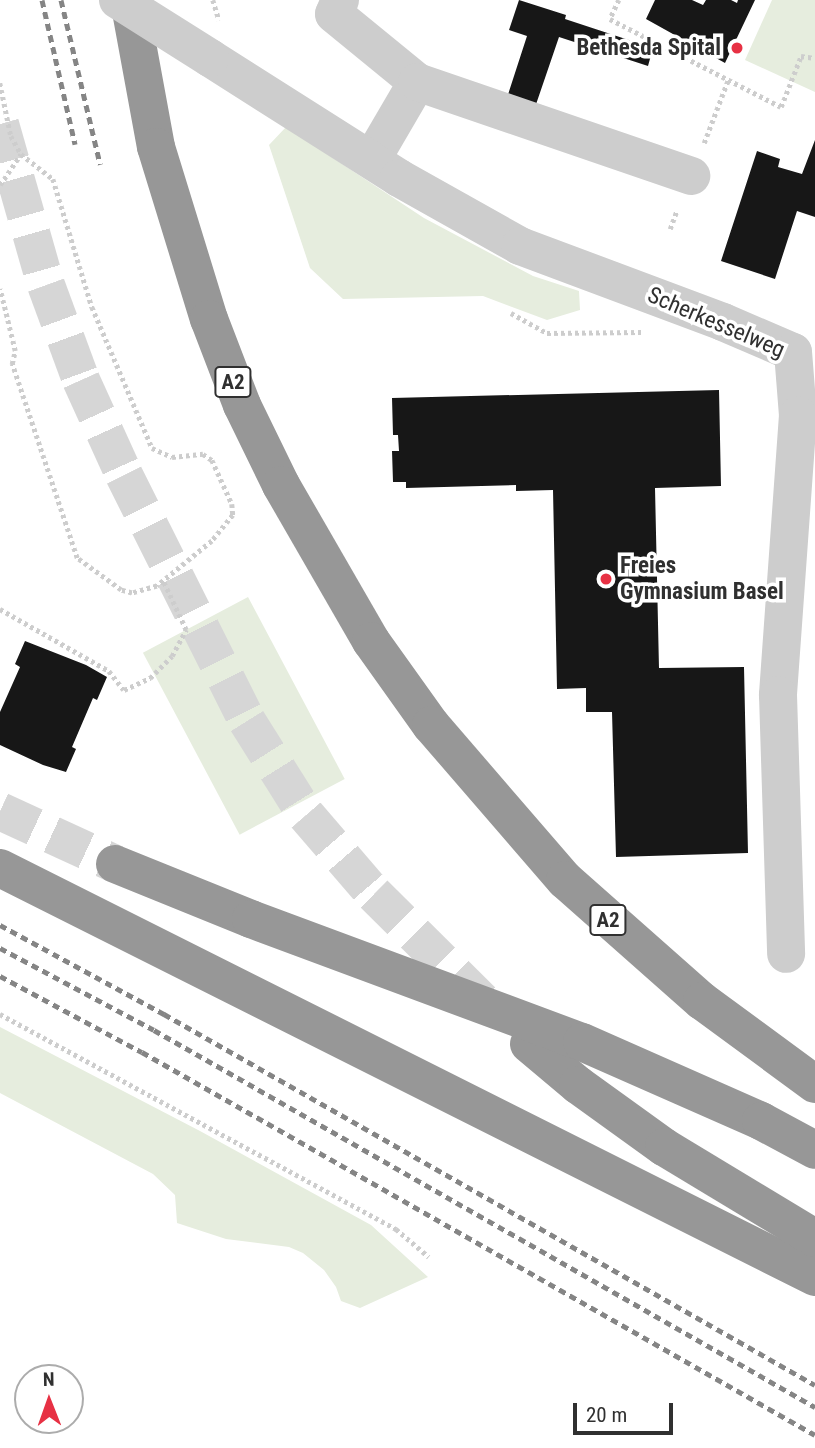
<!DOCTYPE html>
<html>
<head>
<meta charset="utf-8">
<style>
  body { margin:0 }
  #map { position:relative; width:815px; height:1448px; overflow:hidden; background:#fff; font-family:"Roboto Condensed",sans-serif }
  div>[style] { position:absolute }
  .green>* { inset:0; background:#e6edde; transform-origin:0 0 }
  .building>* { inset:0; background:#171717 }
  .highway-tunnel>* { height:38px; margin-top:-19px; transform-origin:0; background:repeating-linear-gradient(90deg,#d6d6d6 0 38px,transparent 0 57px) }
  .path>* { height:4.5px; margin-top:-2.25px; transform-origin:0; background:repeating-linear-gradient(90deg,#cdcdcd 0 3.5px,transparent 0 7px) }
  .minor>* { height:38px; margin:-19px; padding:0 19px; transform-origin:19px; border-radius:19px; background:#cdcdcd }
  .highway>* { height:38px; margin:-19px; padding:0 19px; transform-origin:19px; border-radius:19px; background:#979797 }
  .rail>* { height:5px; margin-top:-2.5px; transform-origin:0; background:repeating-linear-gradient(90deg,#858585 0 7px,transparent 0 12px) }
  .minor-bridge>* { height:38px; margin:-19px; padding:0 19px; transform-origin:19px; border-radius:19px; background:#cdcdcd }
  .highway-bridge>* { height:38px; margin:-19px; padding:0 19px; transform-origin:19px; border-radius:19px; background:#979797 }
  .dots>* { width:19px; height:19px; translate:-50% -50%; box-sizing:border-box; border:4px solid #fff; border-radius:50% }
  span { translate:-50% -50%; white-space:nowrap; text-align:center; line-height:1.15; -webkit-text-stroke:7px #fff; paint-order:stroke }
  .shield-label span { padding:2px 5px; background:#fff; border:2px solid; border-radius:5px; -webkit-text-stroke-width:0 }
  .shield-label { font-size:21px; color:#303030; font-weight:700 }
  .poi-label { font-size:23px; color:#303030; font-weight:700 }
  .right { translate:-100% -50%; text-align:right }
  .left { translate:0 -50%; text-align:left }
  .street-label { font-size:23px; color:#303030 }
  .north { position:absolute; left:14px; top:1364px; width:70px; height:70px; box-sizing:border-box; background:#fff; border:2px solid #acacac; border-radius:50%; rotate:359deg; font-size:19px; font-weight:700; line-height:28px; text-align:center; color:#303030 }
  .north::after { content:''; display:block; margin:auto; width:24px; height:32px; background:#e73144; clip-path:polygon(50% 0,100% 100%,50% 72%,0 100%) }
  .scale { position:absolute; left:573px; top:1403px; width:100px; height:32px; box-sizing:border-box; border:4px solid #303030; border-top:0; padding-left:9px; font-size:21px; line-height:24px; white-space:nowrap; color:#303030; -webkit-text-stroke:5px #fff; paint-order:stroke }
</style>
</head>
<body>
<div id="map">
  <div class="green">
    <div style="clip-path:polygon(772px 0,815px 0,815px 92px,745px 60px)"></div>
    <div style="clip-path:polygon(286px 127px,424px 218px,533px 276px,579px 291px,580px 310px,547px 320px,483px 296px,343px 299px,310px 268px,269px 145px)"></div>
    <div style="left:248px;top:597px;width:206px;height:119px;rotate:62deg"></div>
    <div style="clip-path:polygon(0 1027px,200px 1131px,371px 1225px,428px 1277px,360px 1308px,341px 1301px,336px 1287px,324px 1270px,303px 1253px,289px 1247px,226px 1239px,177px 1223px,175px 1195px,153px 1174px,0 1093px)"></div>
  </div>
  <div class="building">
    <div style="clip-path:polygon(519px 0,566px 15px,565px 19px,653px 48px,648px 66px,559px 37px,531px 119px,503px 110px,527px 36px,509px 30px)"></div>
    <div style="clip-path:polygon(655px 0,692px 0,703px 5px,706px 0,731px 0,737px 3px,738px 0,755px 0,725px 63px,646px 19px)"></div>
    <div style="clip-path:polygon(815px 140px,815px 217px,797px 211px,775px 279px,721px 261px,757px 151px,780px 159px,778px 167px,802px 174px)"></div>
    <div style="clip-path:polygon(719px 390px,721px 486px,655px 488px,659px 668px,744px 667px,748px 853px,616px 857px,612px 712px,586px 712px,586px 688px,557px 689px,553px 490px,516px 491px,516px 485px,406px 488px,406px 482px,393px 482px,392px 451px,399px 451px,398px 435px,393px 435px,392px 398px)"></div>
    <div style="clip-path:polygon(25px 641px,86px 665px,107px 677px,97px 700px,93px 698px,72px 747px,76px 749px,66px 772px,43px 765px,0 745px,0 712px,20px 667px,15px 664px)"></div>
  </div>
  <div class="highway-tunnel">
    <div style="left:0;top:124px;width:167px;rotate:74.1deg"></div>
    <div style="left:46px;top:285px;width:101px;rotate:69.8deg"></div>
    <div style="left:81px;top:380px;width:104px;rotate:65.6deg"></div>
    <div style="left:124px;top:475px;width:275px;rotate:63.4deg"></div>
    <div style="left:247px;top:721px;width:111px;rotate:57.9deg"></div>
    <div style="left:306px;top:815px;width:104px;rotate:49.3deg"></div>
    <div style="left:374px;top:894px;width:163px;rotate:44.8deg"></div>
    <div style="left:0;top:811px;width:127px;rotate:24.7deg"></div>
  </div>
  <div class="path">
    <div style="left:213px;top:0;width:21px;rotate:73deg"></div>
    <div style="left:619px;top:0;width:21px;rotate:115deg"></div>
    <div style="left:610px;top:19px;width:192px;rotate:27.2deg"></div>
    <div style="left:781px;top:107px;width:55px;rotate:-68.6deg"></div>
    <div style="left:801px;top:56px;width:14px;rotate:8deg"></div>
    <div style="left:0;top:83px;width:54px;rotate:78.3deg"></div>
    <div style="left:11px;top:136px;width:21px;rotate:61deg"></div>
    <div style="left:21px;top:154px;width:41px;rotate:38deg"></div>
    <div style="left:53px;top:179px;width:134px;rotate:73.1deg"></div>
    <div style="left:92px;top:307px;width:153px;rotate:66.9deg"></div>
    <div style="left:152px;top:448px;width:22px;rotate:24deg"></div>
    <div style="left:172px;top:457px;width:31px;rotate:-6deg"></div>
    <div style="left:203px;top:454px;width:11px;rotate:34deg"></div>
    <div style="left:212px;top:460px;width:48px;rotate:65.6deg"></div>
    <div style="left:232px;top:504px;width:11px;rotate:85deg"></div>
    <div style="left:233px;top:515px;width:33px;rotate:129deg"></div>
    <div style="left:212px;top:541px;width:71px;rotate:140.7deg"></div>
    <div style="left:157px;top:586px;width:26px;rotate:164deg"></div>
    <div style="left:132px;top:593px;width:11px;rotate:-165deg"></div>
    <div style="left:121px;top:590px;width:54px;rotate:-144deg"></div>
    <div style="left:77px;top:558px;width:205px;rotate:-108.5deg"></div>
    <div style="left:12px;top:364px;width:13px;rotate:-77deg"></div>
    <div style="left:15px;top:351px;width:64px;rotate:-103.6deg"></div>
    <div style="left:704px;top:143px;width:67px;rotate:-69.1deg"></div>
    <div style="left:0;top:185px;width:37px;rotate:-56deg"></div>
    <div style="left:670px;top:229px;width:20px;rotate:-70deg"></div>
    <div style="left:511px;top:313px;width:41px;rotate:29.1deg"></div>
    <div style="left:547px;top:333px;width:94px;rotate:-0.6deg"></div>
    <div style="left:0;top:609px;width:125px;rotate:29.6deg"></div>
    <div style="left:109px;top:671px;width:24px;rotate:52deg"></div>
    <div style="left:124px;top:690px;width:29px;rotate:-25deg"></div>
    <div style="left:150px;top:678px;width:31px;rotate:-45deg"></div>
    <div style="left:172px;top:656px;width:30px;rotate:-62deg"></div>
    <div style="left:186px;top:630px;width:54px;rotate:-115.1deg"></div>
    <div style="left:0;top:1014px;width:451px;rotate:28.5deg"></div>
    <div style="left:396px;top:1229px;width:43px;rotate:40.3deg"></div>
  </div>
  <div class="minor">
    <div style="left:340px;top:0;width:15px;rotate:113deg"></div>
    <div style="left:334px;top:14px;width:107px;rotate:39.3deg"></div>
    <div style="left:417px;top:82px;width:89px;rotate:120.3deg"></div>
    <div style="left:210px;top:58px;width:224px;rotate:32.4deg"></div>
    <div style="left:399px;top:178px;width:139px;rotate:29.3deg"></div>
    <div style="left:520px;top:246px;width:217px;rotate:20.5deg"></div>
    <div style="left:723px;top:322px;width:76px;rotate:23.2deg"></div>
    <div style="left:793px;top:352px;width:63px;rotate:85.5deg"></div>
    <div style="left:798px;top:415px;width:281px;rotate:94.1deg"></div>
    <div style="left:778px;top:695px;width:259px;rotate:88.2deg"></div>
    <div style="left:417px;top:82px;width:290px;rotate:18.9deg"></div>
  </div>
  <div class="highway">
    <div style="left:129px;top:0;width:149px;rotate:79.6deg"></div>
    <div style="left:156px;top:147px;width:180px;rotate:72.9deg"></div>
    <div style="left:209px;top:319px;width:92px;rotate:69deg"></div>
    <div style="left:242px;top:405px;width:89px;rotate:64deg"></div>
    <div style="left:281px;top:485px;width:180px;rotate:60deg"></div>
    <div style="left:371px;top:641px;width:103px;rotate:54.5deg"></div>
    <div style="left:431px;top:725px;width:205px;rotate:49.2deg"></div>
    <div style="left:565px;top:880px;width:183px;rotate:41.5deg"></div>
    <div style="left:702px;top:1001px;width:140px;rotate:36.3deg"></div>
    <div style="left:115px;top:864px;width:147px;rotate:22deg"></div>
    <div style="left:0;top:868px;width:912px;rotate:26.65deg"></div>
    <div style="left:529px;top:1044px;width:64px;rotate:39.9deg"></div>
    <div style="left:578px;top:1085px;width:106px;rotate:35.8deg"></div>
    <div style="left:664px;top:1147px;width:176px;rotate:31.1deg"></div>
  </div>
  <div class="rail">
    <div style="left:42px;top:0;width:148px;rotate:77.1deg"></div>
    <div style="left:61px;top:0;width:169px;rotate:76.6deg"></div>
    <div style="left:0;top:925px;width:187px;rotate:28.5deg"></div>
    <div style="left:164px;top:1014px;width:749px;rotate:29.68deg"></div>
    <div style="left:0;top:948px;width:174px;rotate:28deg"></div>
    <div style="left:154px;top:1030px;width:761px;rotate:29.7deg"></div>
    <div style="left:0;top:976px;width:161px;rotate:28.2deg"></div>
    <div style="left:142px;top:1052px;width:774px;rotate:29.64deg"></div>
  </div>
  <div class="minor-bridge">
    <div style="left:118px;top:0;width:109px;rotate:32.2deg"></div>
  </div>
  <div class="highway-bridge">
    <div style="left:251px;top:919px;width:353px;rotate:20.4deg"></div>
    <div style="left:582px;top:1042px;width:196px;rotate:23.8deg"></div>
    <div style="left:761px;top:1121px;width:61px;rotate:28.2deg"></div>
  </div>
  <div class="dots">
    <div style="left:737px;top:48px;background:#e73144"></div>
    <div style="left:606px;top:579px;background:#e73144"></div>
  </div>
  <div class="shield-label">
    <span style="left:233px;top:382px">A2</span>
    <span style="left:608px;top:920px">A2</span>
  </div>
  <div class="poi-label">
    <span class="right" style="left:721px;top:48px">Bethesda Spital</span>
    <span class="left" style="left:620px;top:579px">Freies<br>Gymnasium Basel</span>
  </div>
  <div class="street-label">
    <span style="left:716px;top:323px;rotate:23deg">Scherkesselweg</span>
  </div>
  <div class="north">N</div>
  <div class="scale">20 m</div>
</div>
</body>
</html>
